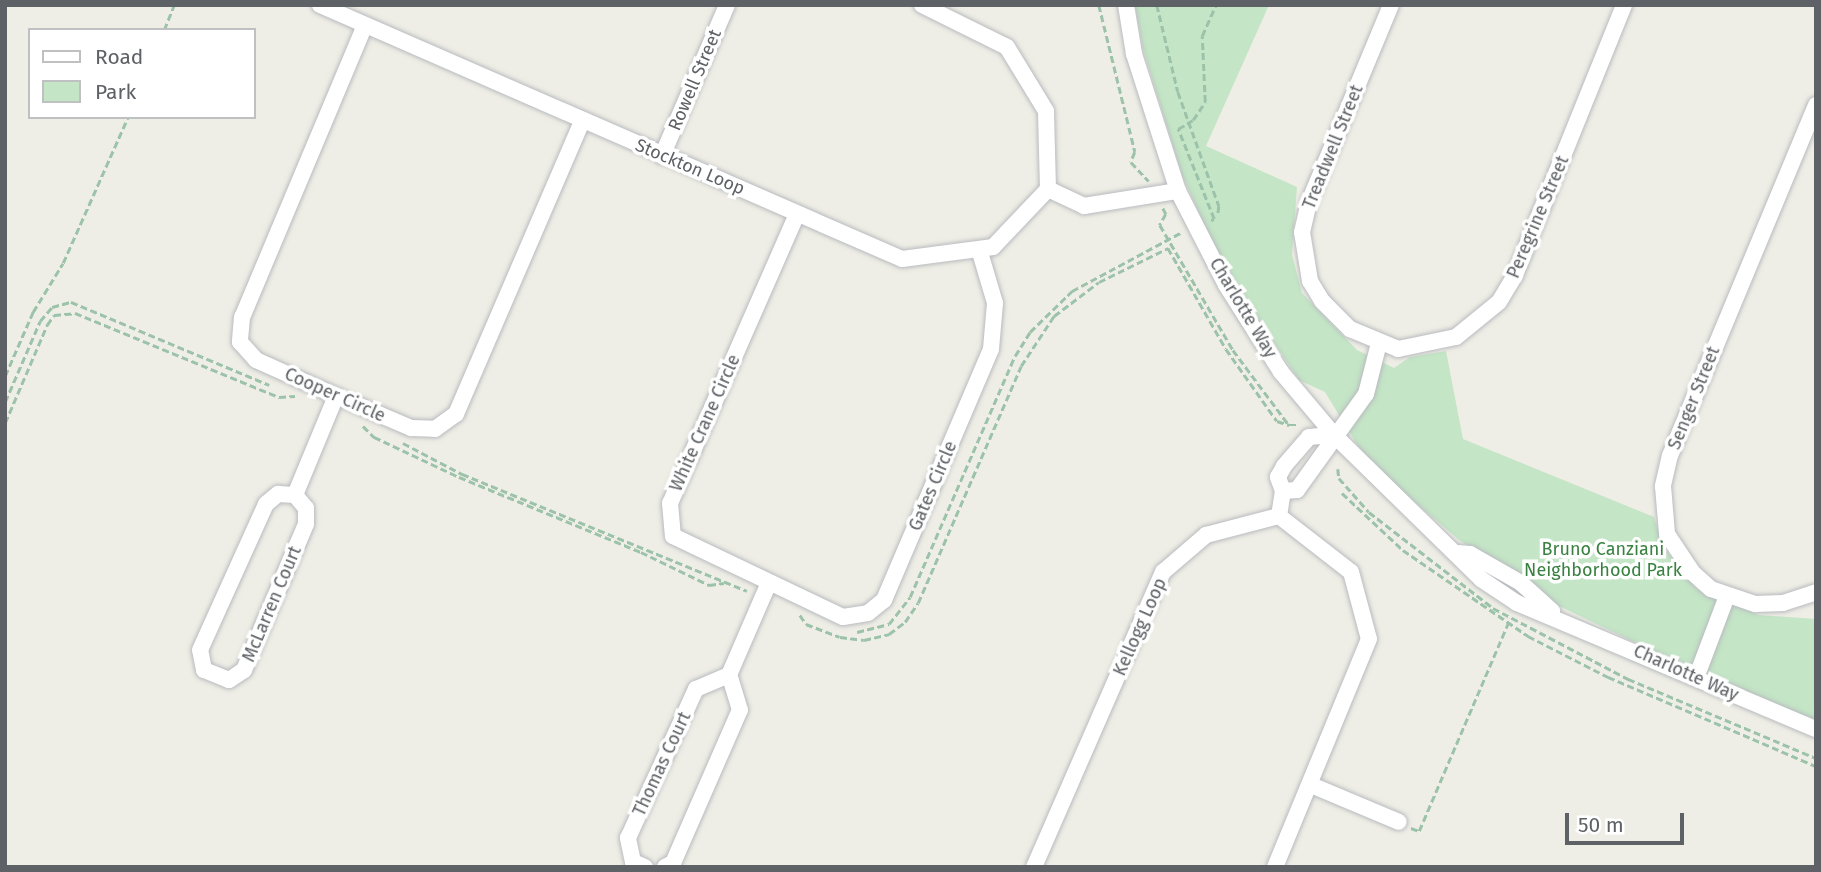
<!DOCTYPE html>
<html>
<head>
<meta charset="utf-8">
<style>
  body { margin:0 }
  #map { position:relative; width:1821px; height:872px; overflow:hidden; background:#efeee6; font-family:"Fira Sans",sans-serif }
  div>[style] { position:absolute }
  .green>* { inset:0; background:#c4e5c6 }
  .path>* { height:2.5px; margin-top:-1.25px; transform-origin:0; background:repeating-linear-gradient(90deg,#9cc3aa 0 7px,transparent 0 10.5px) }
  .roads { filter:drop-shadow(0 0 2px #b8bbbf) drop-shadow(0 0 2px #b8bbbf) }
  .minor>* { height:16px; margin:-8px; padding:0 8px; transform-origin:8px; border-radius:8px; background:#fff }
  span { translate:-50% -50%; white-space:nowrap; text-align:center; line-height:1.15; -webkit-text-stroke:7px #fff; paint-order:stroke }
  .street-label { font-size:18px; color:#5e6165 }
  .park-label { font-size:18px; color:#398141 }
  .frame { position:absolute; inset:0; border:7px solid #5e6165; pointer-events:none }
  .legend { position:absolute; left:28px; top:28px; width:228px; height:91px; box-sizing:border-box; background:#fff; border:2px solid #bfc0c1; margin:0; padding:9px 12px; list-style:none; font-size:21px; color:#5e6165 }
  .legend li { display:flex; align-items:center; gap:14px; height:35px }
  .legend b { width:35px; border:2px solid #bfc0c1 }
  .scale { position:absolute; left:1565px; top:813px; width:119px; height:32px; box-sizing:border-box; border:4px solid #5e6165; border-top:0; padding-left:9px; font-size:21px; line-height:24px; white-space:nowrap; color:#5e6165; -webkit-text-stroke:5px #fff; paint-order:stroke }
</style>
</head>
<body>
<div id="map">
  <div class="green">
    <div style="clip-path:polygon(1135px 5px,1269px 5px,1206px 146px,1297px 187px,1292px 255px,1302px 293px,1357px 350px,1394px 368px,1410px 357px,1446px 351px,1463px 439px,1654px 517px,1664px 548px,1697px 589px,1759px 615px,1816px 619px,1816px 721px,1655px 652px,1559px 606px,1459px 540px,1367px 461px,1325px 392px,1299px 380px,1224px 268px,1182px 175px,1143px 49px)"></div>
  </div>
  <div class="path">
    <div style="left:1099px;top:5px;width:151px;rotate:76.2deg"></div>
    <div style="left:1135px;top:152px;width:11px;rotate:112deg"></div>
    <div style="left:1131px;top:162px;width:26px;rotate:47deg"></div>
    <div style="left:1157px;top:5px;width:89px;rotate:76.4deg"></div>
    <div style="left:1178px;top:92px;width:121px;rotate:70.2deg"></div>
    <div style="left:1219px;top:206px;width:10px;rotate:96deg"></div>
    <div style="left:164px;top:30px;width:27px;rotate:-68deg"></div>
    <div style="left:1163px;top:208px;width:7px;rotate:63deg"></div>
    <div style="left:1166px;top:214px;width:13px;rotate:119deg"></div>
    <div style="left:1160px;top:225px;width:145px;rotate:59.7deg"></div>
    <div style="left:1233px;top:350px;width:94px;rotate:53.3deg"></div>
    <div style="left:1289px;top:425px;width:9px"></div>
    <div style="left:1211px;top:220px;width:3px;rotate:-18deg"></div>
    <div style="left:1214px;top:219px;width:97px;rotate:-111.8deg"></div>
    <div style="left:1178px;top:129px;width:17px;rotate:-31deg"></div>
    <div style="left:1193px;top:120px;width:22px;rotate:-56deg"></div>
    <div style="left:1205px;top:102px;width:66px;rotate:-92.6deg"></div>
    <div style="left:1202px;top:36px;width:34px;rotate:-66deg"></div>
    <div style="left:5px;top:376px;width:70px;rotate:-66.4deg"></div>
    <div style="left:33px;top:312px;width:57px;rotate:-58.5deg"></div>
    <div style="left:63px;top:263px;width:160px;rotate:-66deg"></div>
    <div style="left:5px;top:402px;width:88px;rotate:-66.6deg"></div>
    <div style="left:40px;top:321px;width:18px;rotate:-49deg"></div>
    <div style="left:52px;top:307px;width:20px;rotate:-15deg"></div>
    <div style="left:71px;top:302px;width:215px;rotate:22.7deg"></div>
    <div style="left:5px;top:423px;width:107px;rotate:-66.8deg"></div>
    <div style="left:47px;top:325px;width:12px;rotate:-55deg"></div>
    <div style="left:54px;top:315px;width:21px;rotate:-5deg"></div>
    <div style="left:75px;top:313px;width:221px;rotate:22.4deg"></div>
    <div style="left:279px;top:397px;width:16px;rotate:-4deg"></div>
    <div style="left:363px;top:426px;width:16px;rotate:45deg"></div>
    <div style="left:374px;top:437px;width:94px;rotate:25.2deg"></div>
    <div style="left:459px;top:477px;width:197px;rotate:22.4deg"></div>
    <div style="left:641px;top:552px;width:76px;rotate:25.9deg"></div>
    <div style="left:709px;top:585px;width:15px;rotate:-8deg"></div>
    <div style="left:403px;top:443px;width:67px;rotate:27.7deg"></div>
    <div style="left:462px;top:474px;width:308px;rotate:22.3deg"></div>
    <div style="left:1338px;top:469px;width:9px;rotate:84deg"></div>
    <div style="left:1339px;top:478px;width:45px;rotate:48.6deg"></div>
    <div style="left:1369px;top:512px;width:157px;rotate:37.7deg"></div>
    <div style="left:1493px;top:608px;width:153px;rotate:27.7deg"></div>
    <div style="left:1628px;top:679px;width:204px;rotate:22.8deg"></div>
    <div style="left:1342px;top:493px;width:83px;rotate:43.1deg"></div>
    <div style="left:1403px;top:550px;width:152px;rotate:34.5deg"></div>
    <div style="left:1528px;top:636px;width:90px;rotate:27.1deg"></div>
    <div style="left:1608px;top:677px;width:226px;rotate:23.2deg"></div>
    <div style="left:800px;top:615px;width:11px;rotate:56deg"></div>
    <div style="left:806px;top:624px;width:36px;rotate:21deg"></div>
    <div style="left:840px;top:637px;width:24px;rotate:7deg"></div>
    <div style="left:864px;top:640px;width:26px;rotate:-13deg"></div>
    <div style="left:889px;top:634px;width:20px;rotate:-37deg"></div>
    <div style="left:905px;top:622px;width:23px;rotate:-56deg"></div>
    <div style="left:918px;top:603px;width:258px;rotate:-66.5deg"></div>
    <div style="left:1021px;top:366px;width:60px;rotate:-56.6deg"></div>
    <div style="left:1054px;top:316px;width:56px;rotate:-37.1deg"></div>
    <div style="left:1099px;top:282px;width:77px;rotate:-26.2deg"></div>
    <div style="left:1168px;top:248px;width:116px;rotate:60.1deg"></div>
    <div style="left:1226px;top:349px;width:88px;rotate:54.7deg"></div>
    <div style="left:1277px;top:421px;width:13px;rotate:18deg"></div>
    <div style="left:857px;top:632px;width:33px;rotate:-14deg"></div>
    <div style="left:889px;top:624px;width:34px;rotate:-52deg"></div>
    <div style="left:910px;top:597px;width:263px;rotate:-66.5deg"></div>
    <div style="left:1015px;top:356px;width:28px;rotate:-58deg"></div>
    <div style="left:1030px;top:332px;width:59px;rotate:-44.3deg"></div>
    <div style="left:1072px;top:291px;width:125px;rotate:-28.2deg"></div>
    <div style="left:1411px;top:828px;width:9px;rotate:21deg"></div>
    <div style="left:1419px;top:831px;width:231px;rotate:-66.8deg"></div>
  </div>
  <div class="roads">
    <div class="minor">
      <div style="left:320px;top:5px;width:635px;rotate:23.58deg"></div>
      <div style="left:902px;top:259px;width:92px;rotate:-7.5deg"></div>
      <div style="left:993px;top:247px;width:80px;rotate:-46.5deg"></div>
      <div style="left:1048px;top:189px;width:78px;rotate:-91.5deg"></div>
      <div style="left:1046px;top:111px;width:75px;rotate:-121.4deg"></div>
      <div style="left:1007px;top:47px;width:95px;rotate:-153.7deg"></div>
      <div style="left:1126px;top:5px;width:50px;rotate:80.7deg"></div>
      <div style="left:1134px;top:54px;width:144px;rotate:72.2deg"></div>
      <div style="left:1178px;top:191px;width:106px;rotate:62.9deg"></div>
      <div style="left:1226px;top:285px;width:103px;rotate:57.7deg"></div>
      <div style="left:1281px;top:372px;width:82px;rotate:49.9deg"></div>
      <div style="left:1334px;top:435px;width:206px;rotate:44.4deg"></div>
      <div style="left:1481px;top:579px;width:43px;rotate:33.7deg"></div>
      <div style="left:1517px;top:603px;width:324px;rotate:22.9deg"></div>
      <div style="left:1391px;top:5px;width:213px;rotate:112.6deg"></div>
      <div style="left:1309px;top:202px;width:31px;rotate:103deg"></div>
      <div style="left:1302px;top:232px;width:50px;rotate:80.7deg"></div>
      <div style="left:1310px;top:281px;width:23px;rotate:59deg"></div>
      <div style="left:1322px;top:301px;width:40px;rotate:45deg"></div>
      <div style="left:1350px;top:329px;width:52px;rotate:22.6deg"></div>
      <div style="left:1398px;top:349px;width:59px;rotate:-11.7deg"></div>
      <div style="left:1456px;top:337px;width:55px;rotate:-39.1deg"></div>
      <div style="left:1499px;top:302px;width:31px;rotate:-59deg"></div>
      <div style="left:1515px;top:275px;width:291px;rotate:-68deg"></div>
      <div style="left:365px;top:25px;width:317px;rotate:112.8deg"></div>
      <div style="left:242px;top:317px;width:25px;rotate:95deg"></div>
      <div style="left:240px;top:342px;width:24px;rotate:48deg"></div>
      <div style="left:256px;top:360px;width:88px;rotate:24.2deg"></div>
      <div style="left:336px;top:396px;width:82px;rotate:23.1deg"></div>
      <div style="left:411px;top:428px;width:24px;rotate:2deg"></div>
      <div style="left:435px;top:429px;width:26px;rotate:-36deg"></div>
      <div style="left:456px;top:414px;width:319px;rotate:-66.7deg"></div>
      <div style="left:1816px;top:105px;width:379px;rotate:112.6deg"></div>
      <div style="left:1670px;top:455px;width:32px;rotate:103deg"></div>
      <div style="left:1663px;top:486px;width:48px;rotate:85.2deg"></div>
      <div style="left:1667px;top:534px;width:47px;rotate:56.3deg"></div>
      <div style="left:1693px;top:573px;width:24px;rotate:42deg"></div>
      <div style="left:1711px;top:589px;width:46px;rotate:18.8deg"></div>
      <div style="left:1755px;top:604px;width:28px;rotate:-2deg"></div>
      <div style="left:1783px;top:603px;width:35px;rotate:-18deg"></div>
      <div style="left:662px;top:156px;width:164px;rotate:-66.7deg"></div>
      <div style="left:1048px;top:189px;width:40px;rotate:25deg"></div>
      <div style="left:1084px;top:206px;width:95px;rotate:-9.1deg"></div>
      <div style="left:797px;top:214px;width:316px;rotate:113.7deg"></div>
      <div style="left:670px;top:503px;width:33px;rotate:85deg"></div>
      <div style="left:673px;top:536px;width:188px;rotate:25.5deg"></div>
      <div style="left:843px;top:617px;width:25px;rotate:-9deg"></div>
      <div style="left:868px;top:613px;width:21px;rotate:-39deg"></div>
      <div style="left:884px;top:600px;width:273px;rotate:-66.9deg"></div>
      <div style="left:991px;top:349px;width:46px;rotate:-85deg"></div>
      <div style="left:995px;top:303px;width:56px;rotate:-106.5deg"></div>
      <div style="left:1283px;top:491px;width:14px;rotate:-4deg"></div>
      <div style="left:1297px;top:490px;width:118px;rotate:-54.3deg"></div>
      <div style="left:1366px;top:394px;width:53px;rotate:-75.7deg"></div>
      <div style="left:295px;top:495px;width:17px;rotate:50deg"></div>
      <div style="left:306px;top:508px;width:16px;rotate:90deg"></div>
      <div style="left:306px;top:524px;width:159px;rotate:113deg"></div>
      <div style="left:244px;top:670px;width:18px;rotate:146deg"></div>
      <div style="left:229px;top:680px;width:27px;rotate:-158deg"></div>
      <div style="left:204px;top:670px;width:20px;rotate:-101deg"></div>
      <div style="left:200px;top:650px;width:160px;rotate:-65.7deg"></div>
      <div style="left:266px;top:504px;width:16px;rotate:-40deg"></div>
      <div style="left:278px;top:494px;width:17px;rotate:3deg"></div>
      <div style="left:295px;top:495px;width:107px;rotate:-67.5deg"></div>
      <div style="left:1279px;top:516px;width:25px;rotate:-81deg"></div>
      <div style="left:1283px;top:491px;width:15px;rotate:-110deg"></div>
      <div style="left:1278px;top:477px;width:13px;rotate:-61deg"></div>
      <div style="left:1284px;top:466px;width:38px;rotate:-49deg"></div>
      <div style="left:1309px;top:437px;width:25px;rotate:-5deg"></div>
      <div style="left:1457px;top:553px;width:13px;rotate:4deg"></div>
      <div style="left:1470px;top:554px;width:59px;rotate:29.6deg"></div>
      <div style="left:1521px;top:583px;width:42px;rotate:42.1deg"></div>
      <div style="left:1696px;top:678px;width:88px;rotate:-69.3deg"></div>
      <div style="left:1311px;top:785px;width:95px;rotate:22.8deg"></div>
      <div style="left:645px;top:867px;width:13px;rotate:-157deg"></div>
      <div style="left:633px;top:862px;width:25px;rotate:-102deg"></div>
      <div style="left:628px;top:838px;width:164px;rotate:-65.5deg"></div>
      <div style="left:696px;top:689px;width:36px;rotate:-23deg"></div>
      <div style="left:665px;top:867px;width:9px;rotate:-27deg"></div>
      <div style="left:673px;top:863px;width:167px;rotate:-66.4deg"></div>
      <div style="left:740px;top:710px;width:37px;rotate:-107deg"></div>
      <div style="left:729px;top:675px;width:98px;rotate:-66.6deg"></div>
      <div style="left:1034px;top:867px;width:322px;rotate:-66.4deg"></div>
      <div style="left:1163px;top:572px;width:57px;rotate:-40.7deg"></div>
      <div style="left:1206px;top:535px;width:75px;rotate:-14.6deg"></div>
      <div style="left:1279px;top:516px;width:91px;rotate:37.9deg"></div>
      <div style="left:1351px;top:572px;width:69px;rotate:75deg"></div>
      <div style="left:1369px;top:639px;width:247px;rotate:112.4deg"></div>
    </div>
  </div>
  <div class="street-label">
    <span style="left:695px;top:80px;rotate:-67deg">Rowell Street</span>
    <span style="left:1333px;top:147px;rotate:-68deg">Treadwell Street</span>
    <span style="left:690px;top:167px;rotate:23deg">Stockton Loop</span>
    <span style="left:1538px;top:217px;rotate:-67deg">Peregrine Street</span>
    <span style="left:1243px;top:308px;rotate:59deg">Charlotte Way</span>
    <span style="left:335px;top:395px;rotate:24deg">Cooper Circle</span>
    <span style="left:1694px;top:398px;rotate:-68deg">Senger Street</span>
    <span style="left:705px;top:423px;rotate:-66deg">White Crane Circle</span>
    <span style="left:933px;top:486px;rotate:-67deg">Gates Circle</span>
    <span style="left:272px;top:604px;rotate:-67deg">McLarren Court</span>
    <span style="left:1140px;top:627px;rotate:-66deg">Kellogg Loop</span>
    <span style="left:1686px;top:673px;rotate:24deg">Charlotte Way</span>
    <span style="left:662px;top:764px;rotate:-65deg">Thomas Court</span>
  </div>
  <div class="park-label">
    <span style="left:1603px;top:560px">Bruno Canziani<br>Neighborhood Park</span>
  </div>
  <div class="frame"></div>
  <ul class="legend">
  <li><b style="height:9px;background:#fff"></b>Road</li>
  <li><b style="height:19px;background:#c4e5c6"></b>Park</li>
  </ul>
  <div class="scale">50 m</div>
</div>
</body>
</html>
